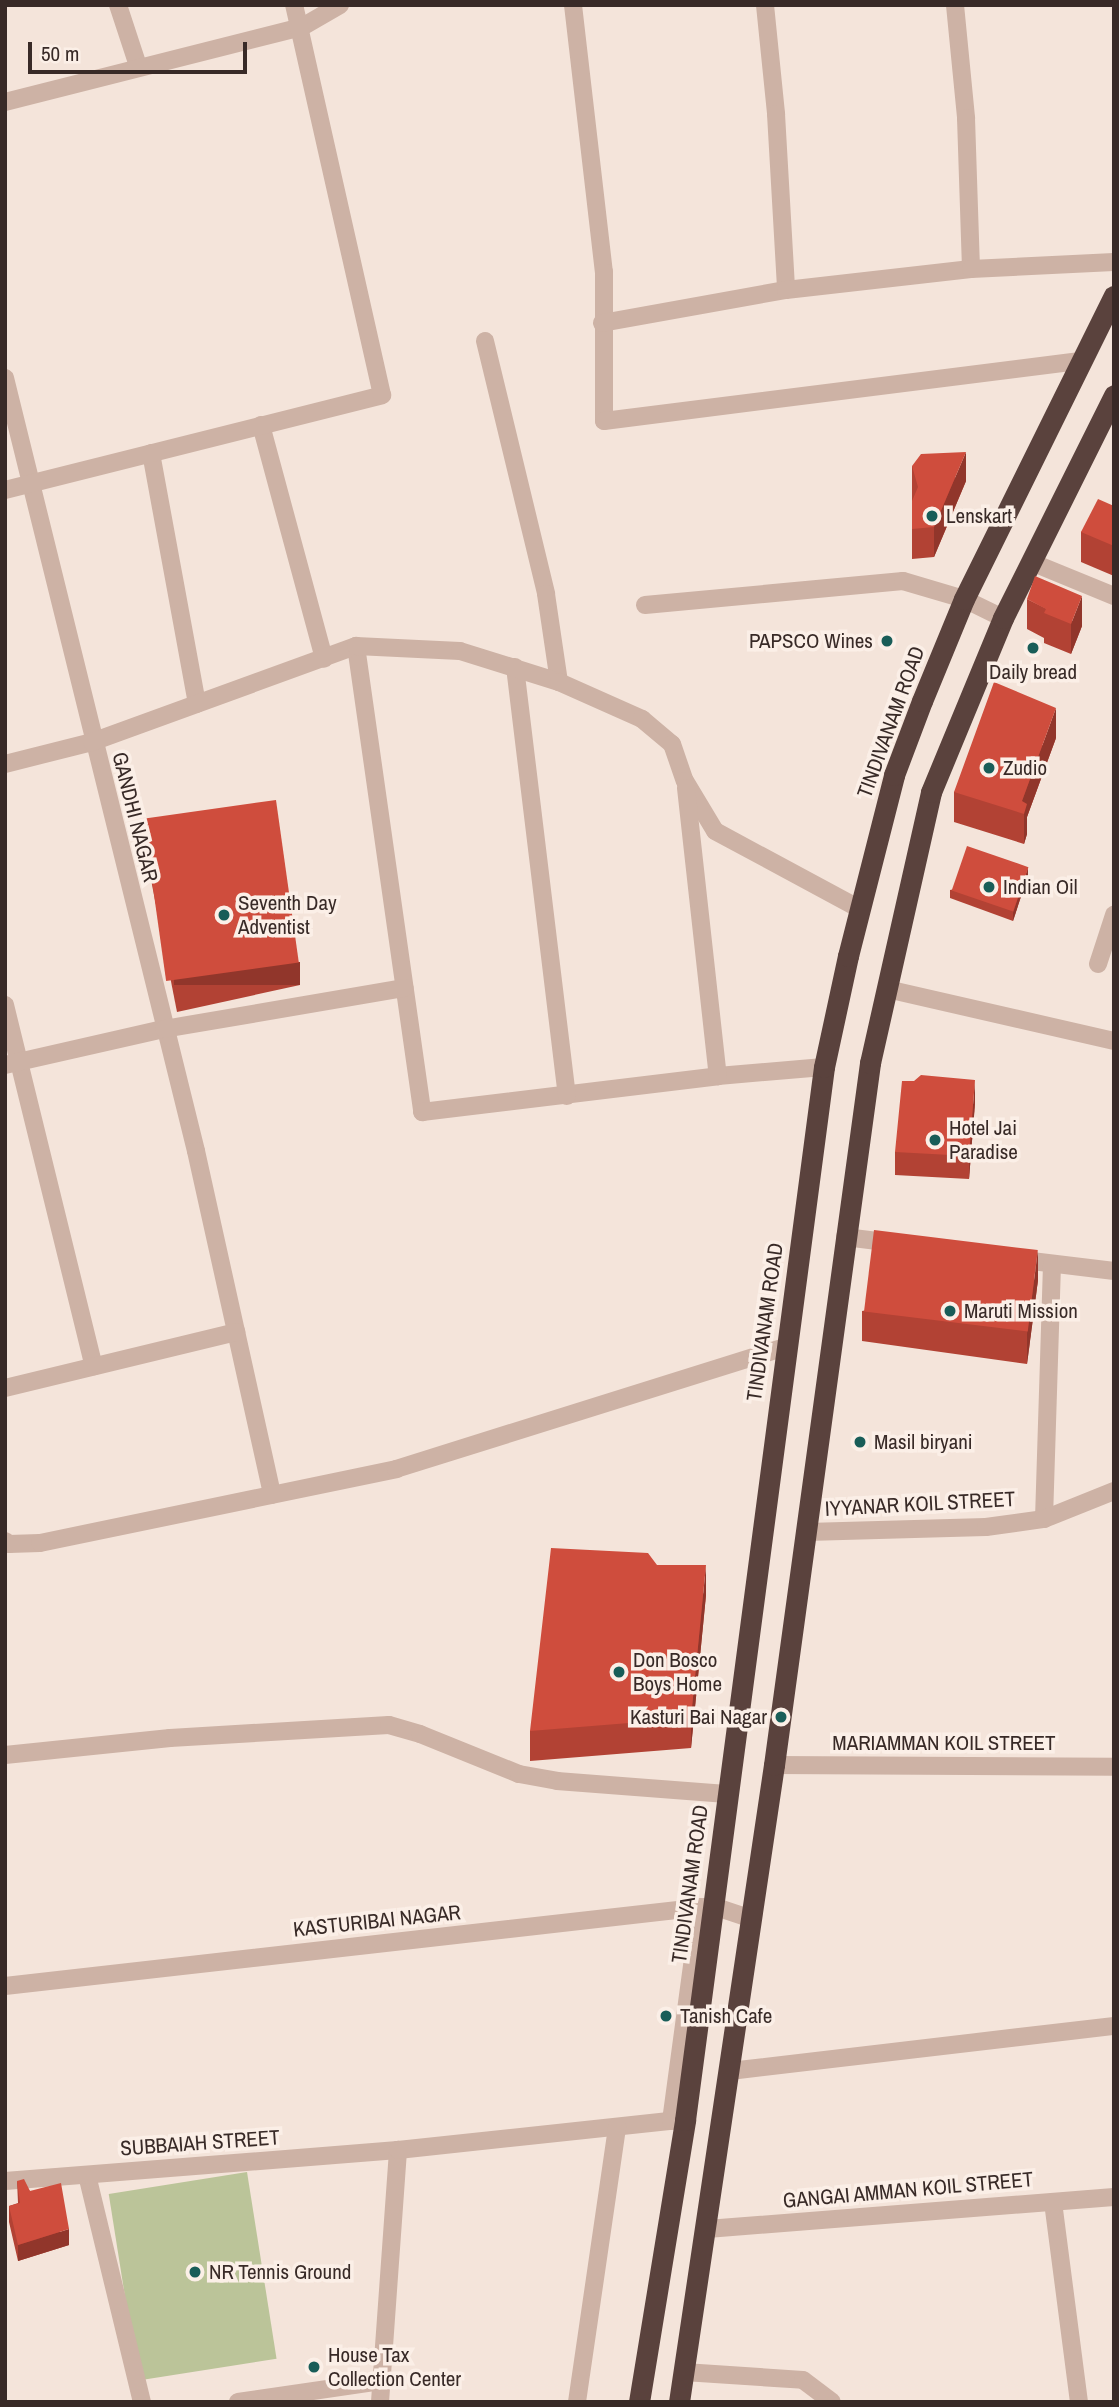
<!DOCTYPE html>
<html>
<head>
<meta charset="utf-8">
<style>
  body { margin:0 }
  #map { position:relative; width:1119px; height:2407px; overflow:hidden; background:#f4e4da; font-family:"Archivo Narrow",sans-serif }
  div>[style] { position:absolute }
  .green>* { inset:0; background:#bbc499; transform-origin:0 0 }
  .street>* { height:18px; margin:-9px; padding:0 9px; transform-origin:9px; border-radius:9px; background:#cdb2a5 }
  .highway>* { height:21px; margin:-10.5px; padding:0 10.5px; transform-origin:10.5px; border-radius:10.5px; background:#5a423d }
  .wall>* { inset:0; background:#b24234 }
  .shaded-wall>* { inset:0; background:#91362b; transform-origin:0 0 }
  .building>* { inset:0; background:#cf4d3d; transform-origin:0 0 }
  .dots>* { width:19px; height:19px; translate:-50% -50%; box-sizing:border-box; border:4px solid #fbefe7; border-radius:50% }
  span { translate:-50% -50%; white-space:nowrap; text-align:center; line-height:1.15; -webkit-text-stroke:7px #fbefe7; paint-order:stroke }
  .poi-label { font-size:21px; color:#382a27 }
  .left { translate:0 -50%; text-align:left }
  .right { translate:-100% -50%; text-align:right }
  .street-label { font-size:21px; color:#382a27 }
  .frame { position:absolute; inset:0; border:7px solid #382a27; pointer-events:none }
  .scale { position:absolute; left:28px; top:42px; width:219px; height:32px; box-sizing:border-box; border:4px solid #382a27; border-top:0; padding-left:9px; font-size:21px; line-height:24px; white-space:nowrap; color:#382a27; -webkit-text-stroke:5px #fbefe7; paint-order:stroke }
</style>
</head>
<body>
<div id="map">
  <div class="green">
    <div style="left:247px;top:2172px;width:189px;height:140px;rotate:81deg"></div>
  </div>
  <div class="street">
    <div style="left:118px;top:5px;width:64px;rotate:71.8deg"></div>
    <div style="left:573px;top:5px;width:269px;rotate:83.4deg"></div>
    <div style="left:604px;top:272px;width:149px;rotate:90deg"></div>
    <div style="left:604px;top:421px;width:480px;rotate:-7.2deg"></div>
    <div style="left:765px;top:5px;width:110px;rotate:84.2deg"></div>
    <div style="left:776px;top:114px;width:176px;rotate:86.7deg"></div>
    <div style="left:955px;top:5px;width:114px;rotate:84.4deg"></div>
    <div style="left:966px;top:118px;width:151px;rotate:88.1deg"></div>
    <div style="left:5px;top:102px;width:306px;rotate:-14.2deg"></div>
    <div style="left:302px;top:27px;width:44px;rotate:-30.1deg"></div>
    <div style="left:602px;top:323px;width:187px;rotate:-10.2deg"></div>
    <div style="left:786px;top:290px;width:186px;rotate:-6.5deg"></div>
    <div style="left:971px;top:269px;width:143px;rotate:-2.8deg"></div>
    <div style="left:485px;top:341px;width:260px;rotate:76.4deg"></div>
    <div style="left:546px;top:594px;width:89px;rotate:81.6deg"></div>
    <div style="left:5px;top:378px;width:796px;rotate:76.12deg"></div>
    <div style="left:196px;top:1151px;width:352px;rotate:77.5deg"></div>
    <div style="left:261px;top:425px;width:242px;rotate:74.9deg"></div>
    <div style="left:151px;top:453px;width:255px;rotate:79.6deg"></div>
    <div style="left:5px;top:490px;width:389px;rotate:-14.1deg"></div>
    <div style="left:382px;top:395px;width:400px;rotate:-102.7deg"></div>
    <div style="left:1031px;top:562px;width:90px;rotate:22.3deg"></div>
    <div style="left:645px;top:605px;width:259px;rotate:-5.3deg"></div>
    <div style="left:903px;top:581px;width:64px;rotate:16.4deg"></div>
    <div style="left:964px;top:599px;width:43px;rotate:26deg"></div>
    <div style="left:356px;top:646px;width:471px;rotate:81.9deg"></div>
    <div style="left:422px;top:1112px;width:298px;rotate:-6.9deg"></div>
    <div style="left:718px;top:1076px;width:106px;rotate:-4.9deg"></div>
    <div style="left:515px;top:667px;width:432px;rotate:83.1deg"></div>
    <div style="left:5px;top:764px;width:90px;rotate:-14.2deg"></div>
    <div style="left:92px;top:742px;width:281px;rotate:-20deg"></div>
    <div style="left:356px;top:646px;width:104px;rotate:2.8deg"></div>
    <div style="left:460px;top:651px;width:104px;rotate:17.4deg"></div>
    <div style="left:559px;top:682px;width:91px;rotate:24deg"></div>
    <div style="left:642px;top:719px;width:39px;rotate:40deg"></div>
    <div style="left:672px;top:744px;width:39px;rotate:71deg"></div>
    <div style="left:685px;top:781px;width:58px;rotate:59deg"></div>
    <div style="left:715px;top:831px;width:165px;rotate:28.3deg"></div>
    <div style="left:686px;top:788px;width:290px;rotate:83.7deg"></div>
    <div style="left:1098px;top:964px;width:52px;rotate:-71.9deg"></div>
    <div style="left:887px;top:989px;width:233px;rotate:12.9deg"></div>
    <div style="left:5px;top:1005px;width:372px;rotate:76.2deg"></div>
    <div style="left:5px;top:1065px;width:163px;rotate:-12.8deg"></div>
    <div style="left:164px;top:1029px;width:244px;rotate:-9.7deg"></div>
    <div style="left:845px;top:1237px;width:49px;rotate:7deg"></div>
    <div style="left:1015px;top:1259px;width:100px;rotate:6.9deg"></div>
    <div style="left:5px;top:1388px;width:238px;rotate:-13.6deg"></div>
    <div style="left:1044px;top:1519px;width:255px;rotate:-88.2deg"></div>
    <div style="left:807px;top:1532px;width:179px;rotate:-1.6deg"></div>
    <div style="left:986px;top:1527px;width:59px;rotate:-7.9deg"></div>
    <div style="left:1044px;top:1519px;width:75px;rotate:-21.8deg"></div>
    <div style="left:5px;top:1541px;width:5px;rotate:37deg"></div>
    <div style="left:9px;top:1544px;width:31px;rotate:-2deg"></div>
    <div style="left:40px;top:1543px;width:364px;rotate:-11.7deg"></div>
    <div style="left:396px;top:1469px;width:409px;rotate:-17.4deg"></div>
    <div style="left:5px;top:1755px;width:166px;rotate:-5.9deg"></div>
    <div style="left:170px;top:1738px;width:219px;rotate:-3.4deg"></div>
    <div style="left:389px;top:1725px;width:32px;rotate:16deg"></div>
    <div style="left:420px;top:1734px;width:107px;rotate:22deg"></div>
    <div style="left:519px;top:1774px;width:39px;rotate:10deg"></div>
    <div style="left:557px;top:1781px;width:170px;rotate:4.4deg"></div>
    <div style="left:774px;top:1765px;width:340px;rotate:0.3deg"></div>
    <div style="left:5px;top:1986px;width:713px;rotate:-6.45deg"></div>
    <div style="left:713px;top:1906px;width:41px;rotate:18.4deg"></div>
    <div style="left:730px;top:2071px;width:387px;rotate:-6.7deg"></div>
    <div style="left:87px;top:2175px;width:234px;rotate:76.4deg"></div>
    <div style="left:5px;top:2181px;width:394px;rotate:-4.5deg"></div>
    <div style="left:1053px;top:2202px;width:202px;rotate:82.6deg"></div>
    <div style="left:707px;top:2229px;width:408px;rotate:-4.5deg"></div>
    <div style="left:684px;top:2372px;width:119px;rotate:3.8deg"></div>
    <div style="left:803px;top:2380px;width:36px;rotate:37deg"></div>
    <div style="left:238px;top:2402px;width:146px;rotate:-8.3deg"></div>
    <div style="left:380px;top:2402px;width:253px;rotate:-85.9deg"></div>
    <div style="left:398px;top:2150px;width:275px;rotate:-6.1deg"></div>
    <div style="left:671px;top:2121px;width:216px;rotate:-82.3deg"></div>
    <div style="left:577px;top:2402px;width:278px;rotate:-81.7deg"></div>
  </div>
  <div class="highway">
    <div style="left:639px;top:2402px;width:286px;rotate:-80.7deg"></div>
    <div style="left:685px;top:2120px;width:1062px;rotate:-82.48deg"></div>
    <div style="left:824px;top:1067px;width:114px;rotate:-77.8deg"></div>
    <div style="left:848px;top:956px;width:187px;rotate:-75.7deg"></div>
    <div style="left:894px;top:775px;width:79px;rotate:-69.3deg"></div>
    <div style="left:922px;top:701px;width:110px;rotate:-67.6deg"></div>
    <div style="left:964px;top:599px;width:338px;rotate:-63.7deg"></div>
    <div style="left:679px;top:2402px;width:644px;rotate:-81.52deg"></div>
    <div style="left:774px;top:1765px;width:709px;rotate:-82.21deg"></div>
    <div style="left:870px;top:1063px;width:278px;rotate:-77.3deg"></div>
    <div style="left:931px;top:792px;width:188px;rotate:-67.5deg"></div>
    <div style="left:1003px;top:618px;width:249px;rotate:-63.5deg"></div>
  </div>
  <div class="wall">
    <div style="clip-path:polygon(912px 466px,966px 481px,934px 557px,912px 559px)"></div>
    <div style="clip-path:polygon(1114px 506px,1114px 576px,1081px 562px,1081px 532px)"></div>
    <div style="clip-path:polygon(1027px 599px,1082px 626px,1071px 654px,1044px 643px,1044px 638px,1027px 629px)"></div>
    <div style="clip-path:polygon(1056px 738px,1027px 817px,1027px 834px,1024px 844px,954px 822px,954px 792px)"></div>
    <div style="clip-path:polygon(144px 821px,300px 985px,177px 1012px,144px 844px)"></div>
    <div style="clip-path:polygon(1028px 875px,1013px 921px,950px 898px,950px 890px)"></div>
    <div style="clip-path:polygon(975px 1103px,969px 1179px,895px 1175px,895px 1152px)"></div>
    <div style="clip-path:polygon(1038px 1280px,1027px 1364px,862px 1341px,862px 1311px)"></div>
    <div style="clip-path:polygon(657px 1565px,706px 1595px,691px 1748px,530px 1761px,530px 1731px)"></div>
    <div style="clip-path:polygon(17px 2181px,30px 2191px,69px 2245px,18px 2261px,9px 2222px,9px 2206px,18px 2203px)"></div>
  </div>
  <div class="shaded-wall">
    <div style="clip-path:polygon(966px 452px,966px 481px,934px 557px,934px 527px)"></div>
    <div style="clip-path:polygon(1082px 596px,1082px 626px,1071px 654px,1071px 624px)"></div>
    <div style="clip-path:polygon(1056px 708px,1056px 738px,1027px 817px,1027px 834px,1024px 844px,1024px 814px,1022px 801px)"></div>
    <div style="clip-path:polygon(1028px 867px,1028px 875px,1013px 921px,1013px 913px)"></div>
    <div style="left:300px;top:962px;width:23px;height:126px;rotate:90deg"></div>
    <div style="clip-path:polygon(975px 1080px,975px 1103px,969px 1179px,969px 1156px)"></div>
    <div style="clip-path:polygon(1038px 1250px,1038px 1280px,1027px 1364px,1027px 1334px)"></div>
    <div style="clip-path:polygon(706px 1565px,706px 1595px,691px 1748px,691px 1718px)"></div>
    <div style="clip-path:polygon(69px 2229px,69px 2245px,18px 2261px,18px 2245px)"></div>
  </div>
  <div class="building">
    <div style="clip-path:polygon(966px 452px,934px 527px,912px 529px,912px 501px,918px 487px,912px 466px,921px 454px)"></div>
    <div style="clip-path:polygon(1098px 499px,1114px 506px,1114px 546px,1081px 532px)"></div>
    <div style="clip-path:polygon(1035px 576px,1082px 596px,1071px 624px,1044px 613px,1046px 609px,1027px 599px)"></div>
    <div style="clip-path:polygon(994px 682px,1056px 708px,1022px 801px,1027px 804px,1024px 814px,954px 792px)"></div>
    <div style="left:276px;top:800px;width:164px;height:134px;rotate:82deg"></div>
    <div style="left:967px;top:846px;width:65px;height:47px;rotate:19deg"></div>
    <div style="clip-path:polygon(921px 1075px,975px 1080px,969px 1156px,895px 1152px,902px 1081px,914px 1081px)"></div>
    <div style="left:874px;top:1230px;width:165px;height:82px;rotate:7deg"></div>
    <div style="clip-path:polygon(551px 1548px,648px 1553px,657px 1565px,706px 1565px,691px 1718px,530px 1731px)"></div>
    <div style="clip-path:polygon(24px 2179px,30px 2191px,61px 2183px,69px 2229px,18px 2245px,9px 2206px,20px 2203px,17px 2181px)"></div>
  </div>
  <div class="dots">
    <div style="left:932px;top:516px;background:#195d58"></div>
    <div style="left:887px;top:641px;background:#195d58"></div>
    <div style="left:1033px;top:648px;background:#195d58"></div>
    <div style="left:989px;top:768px;background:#195d58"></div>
    <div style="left:989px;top:887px;background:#195d58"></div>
    <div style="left:224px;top:915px;background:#195d58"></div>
    <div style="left:935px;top:1140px;background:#195d58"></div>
    <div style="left:950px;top:1311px;background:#195d58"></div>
    <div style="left:860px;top:1442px;background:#195d58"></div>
    <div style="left:619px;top:1672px;background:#195d58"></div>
    <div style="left:781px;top:1717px;background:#195d58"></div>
    <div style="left:666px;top:2016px;background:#195d58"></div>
    <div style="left:195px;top:2272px;background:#195d58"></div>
    <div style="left:314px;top:2367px;background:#195d58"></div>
  </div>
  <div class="poi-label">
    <span class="left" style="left:946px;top:516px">Lenskart</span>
    <span class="right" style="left:873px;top:641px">PAPSCO Wines</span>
    <span style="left:1033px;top:672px">Daily bread</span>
    <span class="left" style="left:1003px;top:768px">Zudio</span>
    <span class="left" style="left:1003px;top:887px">Indian Oil</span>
    <span class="left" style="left:238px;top:915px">Seventh Day<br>Adventist</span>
    <span class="left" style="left:949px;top:1140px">Hotel Jai<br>Paradise</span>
    <span class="left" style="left:964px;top:1311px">Maruti Mission</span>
    <span class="left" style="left:874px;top:1442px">Masil biryani</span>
    <span class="left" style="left:633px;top:1672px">Don Bosco<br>Boys Home</span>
    <span class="right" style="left:767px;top:1717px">Kasturi Bai Nagar</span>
    <span class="left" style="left:680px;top:2016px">Tanish Cafe</span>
    <span class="left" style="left:209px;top:2272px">NR Tennis Ground</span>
    <span class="left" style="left:328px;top:2367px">House Tax<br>Collection Center</span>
  </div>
  <div class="street-label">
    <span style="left:891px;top:722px;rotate:-70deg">TINDIVANAM ROAD</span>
    <span style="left:135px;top:817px;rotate:76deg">GANDHI NAGAR</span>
    <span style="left:765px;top:1322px;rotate:-82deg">TINDIVANAM ROAD</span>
    <span style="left:920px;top:1504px;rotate:-3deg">IYYANAR KOIL STREET</span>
    <span style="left:944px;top:1743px">MARIAMMAN KOIL STREET</span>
    <span style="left:690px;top:1884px;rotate:-82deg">TINDIVANAM ROAD</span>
    <span style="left:377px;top:1921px;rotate:-6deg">KASTURIBAI NAGAR</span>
    <span style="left:200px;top:2143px;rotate:-4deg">SUBBAIAH STREET</span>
    <span style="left:908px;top:2190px;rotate:-5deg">GANGAI AMMAN KOIL STREET</span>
  </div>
  <div class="frame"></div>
  <div class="scale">50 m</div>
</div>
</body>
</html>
